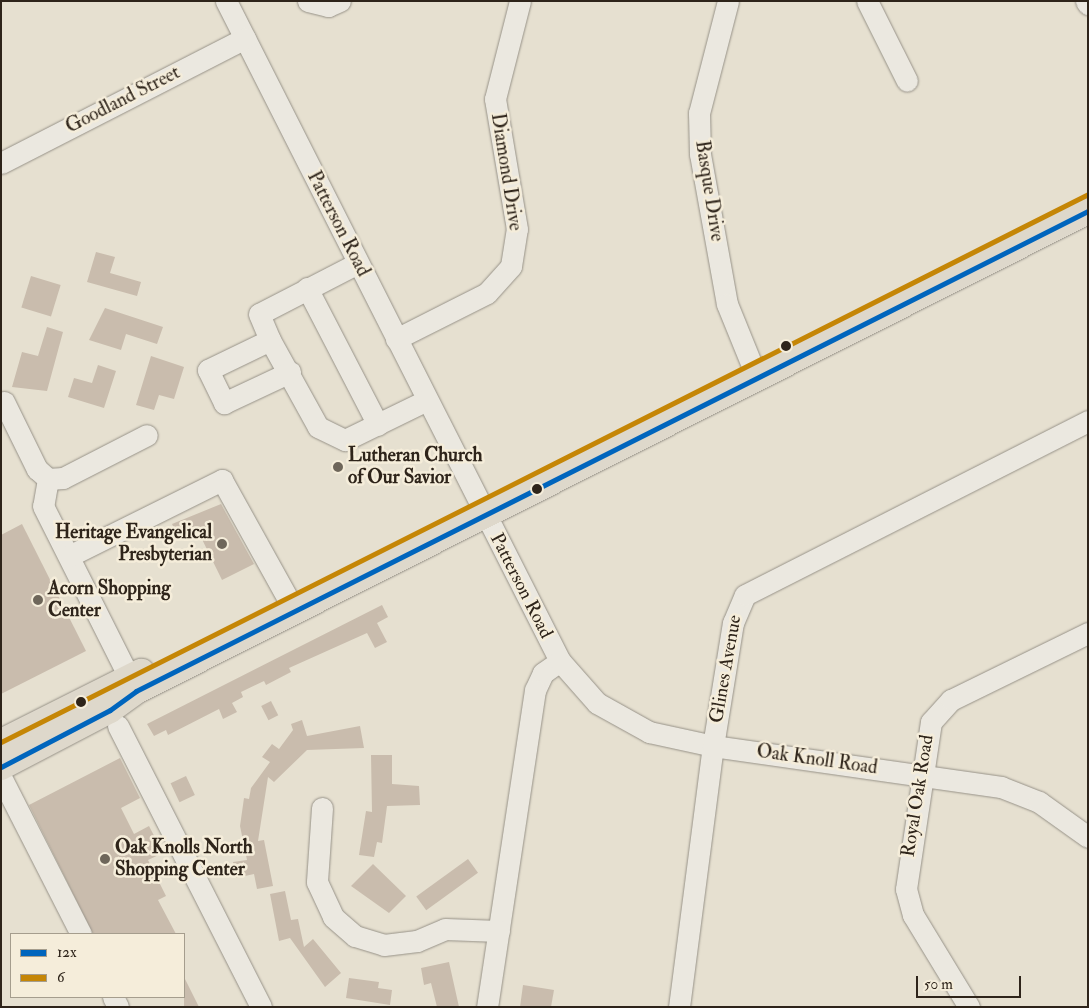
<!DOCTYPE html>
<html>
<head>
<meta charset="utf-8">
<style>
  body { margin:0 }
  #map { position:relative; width:1089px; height:1008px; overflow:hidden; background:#e6e0d0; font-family:"IM FELL Double Pica",serif }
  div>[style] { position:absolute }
  .building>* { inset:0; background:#c9bcad; transform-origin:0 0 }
  .roads { filter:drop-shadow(0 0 1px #979288) drop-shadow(0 0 1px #979288) }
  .minor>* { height:21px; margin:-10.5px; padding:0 10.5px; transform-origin:10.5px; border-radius:10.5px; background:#ebe8e0 }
  .major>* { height:26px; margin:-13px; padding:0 13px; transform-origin:13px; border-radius:13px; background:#ded8cb }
  .bus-1>* { height:5px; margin:-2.5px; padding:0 2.5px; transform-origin:2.5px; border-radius:2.5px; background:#0065bd }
  .bus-2>* { height:5px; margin:-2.5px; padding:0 2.5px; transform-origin:2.5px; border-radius:2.5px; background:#c58606 }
  .dots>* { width:14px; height:14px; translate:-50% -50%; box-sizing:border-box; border:2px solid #f5edda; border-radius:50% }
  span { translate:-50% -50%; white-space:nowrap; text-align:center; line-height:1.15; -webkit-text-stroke:5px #f5edda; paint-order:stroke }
  .street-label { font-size:19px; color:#2e241a }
  .poi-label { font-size:19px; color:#2e241a; font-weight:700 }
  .left { translate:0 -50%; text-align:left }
  .right { translate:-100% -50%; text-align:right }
  .frame { position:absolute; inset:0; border:2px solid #2e241a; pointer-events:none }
  .legend { position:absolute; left:10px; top:933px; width:175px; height:65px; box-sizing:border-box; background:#f5edda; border:1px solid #a59d8d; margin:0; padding:6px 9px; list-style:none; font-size:15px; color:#2e241a }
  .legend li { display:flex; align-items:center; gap:10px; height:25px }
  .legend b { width:25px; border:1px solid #a59d8d }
  .scale { position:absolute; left:916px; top:976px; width:105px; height:22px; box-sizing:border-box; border:2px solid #2e241a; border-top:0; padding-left:6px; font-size:15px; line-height:18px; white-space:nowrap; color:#2e241a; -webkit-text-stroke:4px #f5edda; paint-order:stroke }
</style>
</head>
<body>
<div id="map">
  <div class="building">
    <div style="clip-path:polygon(96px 252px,115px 257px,110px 273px,141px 282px,137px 296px,87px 282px)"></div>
    <div style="left:31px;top:276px;width:31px;height:33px;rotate:17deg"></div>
    <div style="clip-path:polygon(105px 308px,163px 327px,157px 344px,126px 334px,121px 350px,89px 340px)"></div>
    <div style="clip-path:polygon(47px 327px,63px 332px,47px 391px,12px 387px,22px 352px,38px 356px)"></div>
    <div style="clip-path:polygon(151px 356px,184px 367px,174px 399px,159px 395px,154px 410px,136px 405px)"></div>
    <div style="clip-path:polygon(98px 365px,116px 371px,104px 408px,68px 397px,74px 378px,92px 383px)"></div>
    <div style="clip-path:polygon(221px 504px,254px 564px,222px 580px,196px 527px,178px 536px,172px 524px)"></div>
    <div style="clip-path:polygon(22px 524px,86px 651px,1px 694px,1px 535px)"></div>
    <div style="clip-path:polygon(382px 605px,388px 617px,377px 623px,387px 642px,375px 648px,367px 633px,289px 668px,291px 672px,266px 685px,264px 681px,241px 692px,243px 697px,232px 703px,237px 712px,223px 719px,219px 709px,168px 735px,166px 730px,154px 736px,147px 724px)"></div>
    <div style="left:271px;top:701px;width:16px;height:11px;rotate:63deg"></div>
    <div style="clip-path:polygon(302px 720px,307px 736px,360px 726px,364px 748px,307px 750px,274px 782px,268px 777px,258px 841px,264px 840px,273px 886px,257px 889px,254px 874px,236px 878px,233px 862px,247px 860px,240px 826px,244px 798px,249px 799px,251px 788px,270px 762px,262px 757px,272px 744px,279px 749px,293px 730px,291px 724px)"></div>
    <div style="clip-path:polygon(371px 755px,392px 755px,392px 784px,419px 786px,420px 805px,387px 806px,382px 843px,377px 842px,374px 857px,359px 855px,366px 811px,372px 812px)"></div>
    <div style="clip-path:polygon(120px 758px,140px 798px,121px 808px,134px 834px,149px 826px,163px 853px,148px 860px,166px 896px,158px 900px,176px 934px,93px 934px,29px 805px)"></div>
    <div style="left:186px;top:776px;width:21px;height:17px;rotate:65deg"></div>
    <div style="left:468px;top:859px;width:17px;height:64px;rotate:54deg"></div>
    <div style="clip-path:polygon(373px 864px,406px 896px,389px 913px,351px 886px)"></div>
    <div style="clip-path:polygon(285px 891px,291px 920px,298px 919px,304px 947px,313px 939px,341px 973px,325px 987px,290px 938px,279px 941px,270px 894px)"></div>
    <div style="clip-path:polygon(449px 962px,459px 1007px,437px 1007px,431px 983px,424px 985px,421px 968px)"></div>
    <div style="clip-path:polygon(184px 977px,199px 1007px,184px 1007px)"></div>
    <div style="clip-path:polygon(349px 978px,379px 982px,378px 988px,392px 990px,390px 1005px,346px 998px)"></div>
    <div style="clip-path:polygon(523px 985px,554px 990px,551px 1007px,520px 1007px)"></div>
  </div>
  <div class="roads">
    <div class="minor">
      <div style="left:226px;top:1px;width:740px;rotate:63.16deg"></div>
      <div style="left:560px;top:661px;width:21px;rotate:145deg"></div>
      <div style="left:543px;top:673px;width:19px;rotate:115deg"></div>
      <div style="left:535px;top:690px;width:321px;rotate:98.6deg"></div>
      <div style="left:308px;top:1px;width:21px;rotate:14deg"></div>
      <div style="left:328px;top:6px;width:13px;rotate:-23deg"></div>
      <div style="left:728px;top:1px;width:116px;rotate:104.5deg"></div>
      <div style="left:699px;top:113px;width:41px;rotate:88.6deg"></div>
      <div style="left:700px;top:154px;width:152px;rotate:79.8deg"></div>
      <div style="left:727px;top:304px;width:80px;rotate:67.9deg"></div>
      <div style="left:867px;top:1px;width:89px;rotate:63.4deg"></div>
      <div style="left:1086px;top:1px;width:4px;rotate:56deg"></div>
      <div style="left:1px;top:163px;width:274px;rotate:-27.1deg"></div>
      <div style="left:358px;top:263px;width:111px;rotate:152.7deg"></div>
      <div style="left:259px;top:314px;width:28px;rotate:67deg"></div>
      <div style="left:270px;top:340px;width:99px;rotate:61.1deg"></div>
      <div style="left:318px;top:427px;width:30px;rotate:26deg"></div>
      <div style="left:345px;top:440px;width:91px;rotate:-26deg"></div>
      <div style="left:307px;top:288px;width:154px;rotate:62.6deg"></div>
      <div style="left:396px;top:339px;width:102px;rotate:-26.8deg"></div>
      <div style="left:487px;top:293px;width:36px;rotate:-48deg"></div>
      <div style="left:511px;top:266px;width:37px;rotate:-81deg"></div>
      <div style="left:517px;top:229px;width:132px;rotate:-99.6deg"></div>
      <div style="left:495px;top:99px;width:101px;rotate:-75.7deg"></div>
      <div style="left:270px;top:340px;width:69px;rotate:154.2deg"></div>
      <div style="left:208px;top:370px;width:37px;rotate:64deg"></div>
      <div style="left:224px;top:403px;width:73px;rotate:-25.2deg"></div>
      <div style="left:4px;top:402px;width:75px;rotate:63.8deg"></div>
      <div style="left:37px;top:469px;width:15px;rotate:42deg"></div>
      <div style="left:48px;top:479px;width:15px;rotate:-4deg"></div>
      <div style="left:63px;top:478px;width:94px;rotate:-27.1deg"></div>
      <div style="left:48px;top:479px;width:27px;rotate:100deg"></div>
      <div style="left:43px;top:506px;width:207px;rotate:63.3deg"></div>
      <div style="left:69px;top:556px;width:171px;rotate:-26.4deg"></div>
      <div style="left:222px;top:480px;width:136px;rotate:61deg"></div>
      <div style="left:560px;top:661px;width:56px;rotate:48.6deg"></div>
      <div style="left:597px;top:703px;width:60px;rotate:29.1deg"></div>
      <div style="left:649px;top:732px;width:66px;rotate:12.3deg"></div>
      <div style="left:713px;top:746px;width:291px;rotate:8.1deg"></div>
      <div style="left:1001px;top:787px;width:41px;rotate:21.5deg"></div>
      <div style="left:1039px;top:802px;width:60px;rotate:35.5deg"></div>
      <div style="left:118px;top:726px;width:315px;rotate:63deg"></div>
      <div style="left:1px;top:777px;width:176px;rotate:63deg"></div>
      <div style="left:322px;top:808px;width:74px;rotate:93.9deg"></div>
      <div style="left:317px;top:882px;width:38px;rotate:65deg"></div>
      <div style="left:333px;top:917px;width:29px;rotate:41deg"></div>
      <div style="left:355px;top:936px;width:30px;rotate:17deg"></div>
      <div style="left:384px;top:945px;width:33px;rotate:-7deg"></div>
      <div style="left:417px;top:941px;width:30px;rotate:-23deg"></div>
      <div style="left:445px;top:929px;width:54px;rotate:2.1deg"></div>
      <div style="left:113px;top:997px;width:11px;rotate:63deg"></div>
      <div style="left:679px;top:1007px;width:263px;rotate:-82.6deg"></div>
      <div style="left:713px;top:746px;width:125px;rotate:-80.8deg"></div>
      <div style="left:733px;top:623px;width:30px;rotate:-67deg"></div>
      <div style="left:745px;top:595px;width:385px;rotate:-26.9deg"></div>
      <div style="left:969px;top:1007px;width:108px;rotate:-121.3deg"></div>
      <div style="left:913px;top:915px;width:27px;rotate:-105deg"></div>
      <div style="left:906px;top:889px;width:169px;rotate:-81.5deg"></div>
      <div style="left:931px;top:722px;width:30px;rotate:-48deg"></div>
      <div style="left:951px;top:700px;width:153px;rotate:-26.1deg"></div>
    </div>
    <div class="major">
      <div style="left:1px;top:742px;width:157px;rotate:-26.6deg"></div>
      <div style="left:1px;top:767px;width:123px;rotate:-27.6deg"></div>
      <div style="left:110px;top:710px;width:32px;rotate:-36deg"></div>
      <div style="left:136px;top:691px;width:1066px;rotate:-26.76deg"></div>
    </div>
  </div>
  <div class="bus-1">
    <div style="left:1px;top:767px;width:123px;rotate:-27.6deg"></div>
    <div style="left:110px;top:710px;width:32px;rotate:-36deg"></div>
    <div style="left:136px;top:691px;width:1066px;rotate:-26.76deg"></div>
  </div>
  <div class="bus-2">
    <div style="left:1px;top:742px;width:1217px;rotate:-26.75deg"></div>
  </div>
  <div class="dots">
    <div style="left:786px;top:346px;background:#2e241a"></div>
    <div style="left:338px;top:467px;background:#6e665a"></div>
    <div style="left:537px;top:489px;background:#2e241a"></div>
    <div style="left:222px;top:544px;background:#6e665a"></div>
    <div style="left:38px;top:600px;background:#6e665a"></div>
    <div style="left:81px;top:702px;background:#2e241a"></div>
    <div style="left:105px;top:859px;background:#6e665a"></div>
  </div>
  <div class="street-label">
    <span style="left:123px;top:100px;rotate:-27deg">Goodland Street</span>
    <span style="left:506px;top:172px;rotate:81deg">Diamond Drive</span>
    <span style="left:709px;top:191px;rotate:81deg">Basque Drive</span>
    <span style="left:338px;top:224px;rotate:63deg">Patterson Road</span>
    <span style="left:521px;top:586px;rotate:63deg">Patterson Road</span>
    <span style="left:726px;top:669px;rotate:-80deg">Glines Avenue</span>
    <span style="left:817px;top:760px;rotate:8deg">Oak Knoll Road</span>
    <span style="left:918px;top:796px;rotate:-81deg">Royal Oak Road</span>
  </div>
  <div class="poi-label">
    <span class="left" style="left:348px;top:467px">Lutheran Church<br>of Our Savior</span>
    <span class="right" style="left:212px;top:544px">Heritage Evangelical<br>Presbyterian</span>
    <span class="left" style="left:48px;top:600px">Acorn Shopping<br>Center</span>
    <span class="left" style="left:115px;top:859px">Oak Knolls North<br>Shopping Center</span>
  </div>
  <div class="frame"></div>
  <ul class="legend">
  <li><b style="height:6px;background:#0065bd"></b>12x</li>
  <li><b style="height:6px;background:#c58606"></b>6</li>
  </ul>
  <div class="scale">50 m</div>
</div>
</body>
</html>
